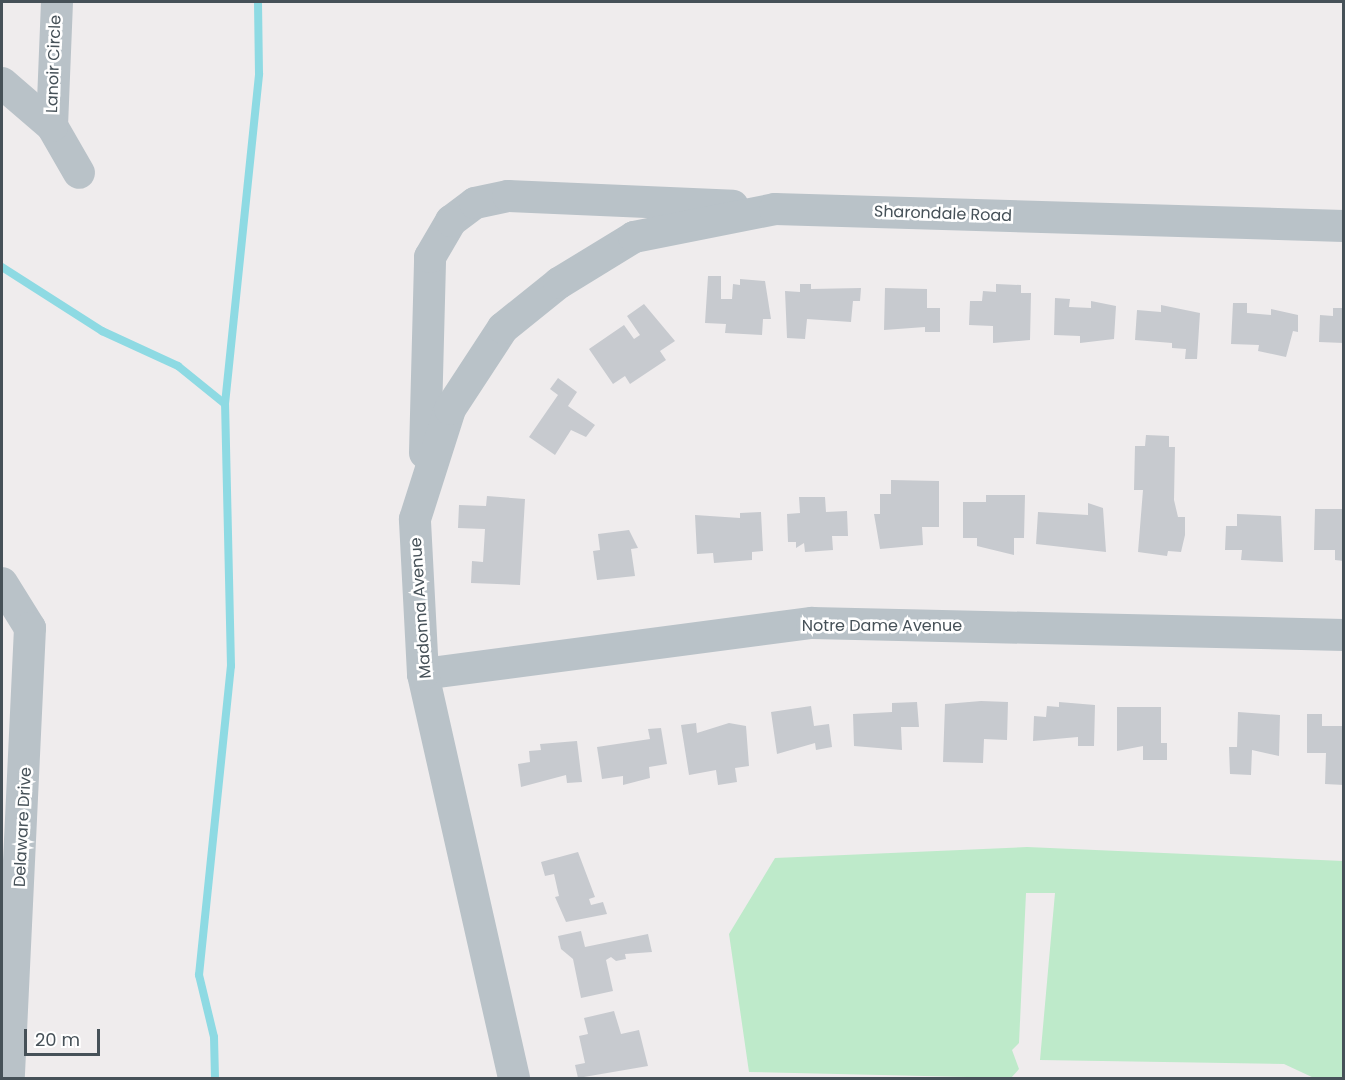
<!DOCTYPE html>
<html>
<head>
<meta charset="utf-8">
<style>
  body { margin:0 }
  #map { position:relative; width:1345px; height:1080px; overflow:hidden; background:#efeced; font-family:Poppins,sans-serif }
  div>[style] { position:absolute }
  .green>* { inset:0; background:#beeaca }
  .stream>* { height:8px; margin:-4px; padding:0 4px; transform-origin:4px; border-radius:4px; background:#8edae3 }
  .building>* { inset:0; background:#c7cacf }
  .minor>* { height:32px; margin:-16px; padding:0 16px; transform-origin:16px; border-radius:16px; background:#b9c2c8 }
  span { translate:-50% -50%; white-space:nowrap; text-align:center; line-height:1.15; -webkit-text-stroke:5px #fff; paint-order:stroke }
  .street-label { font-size:16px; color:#465158 }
  .frame { position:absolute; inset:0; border:3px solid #465158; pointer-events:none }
  .scale { position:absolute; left:24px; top:1029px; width:76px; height:27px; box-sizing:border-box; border:3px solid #465158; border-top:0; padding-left:8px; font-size:18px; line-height:21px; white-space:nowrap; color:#465158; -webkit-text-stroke:4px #fff; paint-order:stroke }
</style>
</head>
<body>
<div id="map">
  <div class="green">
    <div style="clip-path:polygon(1027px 847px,1343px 861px,1343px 1078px,1314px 1078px,1284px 1064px,1040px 1060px,1055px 893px,1026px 893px,1019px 1043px,1012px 1050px,1019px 1069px,1011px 1078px,749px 1072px,729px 934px,775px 858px)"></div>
  </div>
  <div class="stream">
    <div style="left:2px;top:267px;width:119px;rotate:32.6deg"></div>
    <div style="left:102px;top:331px;width:84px;rotate:24.7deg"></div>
    <div style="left:178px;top:366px;width:60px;rotate:39deg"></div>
    <div style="left:215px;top:1078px;width:41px;rotate:-91.4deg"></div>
    <div style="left:214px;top:1037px;width:64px;rotate:-103.6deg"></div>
    <div style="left:199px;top:975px;width:311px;rotate:-84.1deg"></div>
    <div style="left:231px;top:666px;width:262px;rotate:-91.3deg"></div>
    <div style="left:225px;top:404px;width:332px;rotate:-84.1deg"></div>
    <div style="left:259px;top:74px;width:72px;rotate:-90.8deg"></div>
  </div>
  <div class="building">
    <div style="clip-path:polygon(708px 276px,721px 276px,721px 299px,732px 299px,733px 284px,740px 285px,740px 279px,765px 281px,771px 319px,763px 319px,762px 335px,725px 333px,726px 324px,705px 323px)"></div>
    <div style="clip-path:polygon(800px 284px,811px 284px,811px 289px,861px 288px,860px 301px,853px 301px,851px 322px,807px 319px,805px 339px,787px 338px,785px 291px,800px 292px)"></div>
    <div style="clip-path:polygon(996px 284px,1021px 285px,1021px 293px,1031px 293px,1030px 340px,993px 343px,993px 326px,969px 325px,970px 301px,982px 301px,983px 291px,996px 292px)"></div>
    <div style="clip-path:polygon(885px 288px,927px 289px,927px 308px,940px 308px,940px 332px,925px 332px,925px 327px,884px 330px)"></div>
    <div style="clip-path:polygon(1055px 298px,1070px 299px,1069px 307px,1091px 308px,1091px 301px,1116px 306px,1114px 339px,1080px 343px,1080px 336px,1054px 335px)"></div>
    <div style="clip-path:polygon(1233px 303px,1247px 303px,1247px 313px,1271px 315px,1271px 309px,1298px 315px,1298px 332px,1293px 331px,1286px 357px,1258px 351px,1259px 345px,1231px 344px)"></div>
    <div style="clip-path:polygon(644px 304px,675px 341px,660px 351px,666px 360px,630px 384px,625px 376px,613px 384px,589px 349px,624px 325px,634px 339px,640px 335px,627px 316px)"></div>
    <div style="clip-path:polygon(1161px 305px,1200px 313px,1197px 359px,1185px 359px,1186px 349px,1172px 348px,1172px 343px,1135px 340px,1137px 310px,1161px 312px)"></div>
    <div style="clip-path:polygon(1333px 308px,1344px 308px,1344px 343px,1319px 342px,1320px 315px,1333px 316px)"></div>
    <div style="clip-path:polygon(558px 378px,577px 392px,568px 406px,595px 425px,586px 437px,571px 430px,555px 455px,529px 437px,558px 395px,550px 389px)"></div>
    <div style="clip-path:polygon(1146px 435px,1169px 436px,1169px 447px,1175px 447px,1174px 500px,1178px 517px,1185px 517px,1185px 535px,1181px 552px,1168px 551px,1167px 556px,1138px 552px,1143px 490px,1134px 490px,1135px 446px,1145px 446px)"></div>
    <div style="clip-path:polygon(891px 480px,939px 481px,939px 527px,922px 527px,923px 545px,880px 549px,874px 514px,880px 514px,880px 494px,891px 494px)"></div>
    <div style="clip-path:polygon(986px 495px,1025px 495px,1024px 538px,1014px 538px,1014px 555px,977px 546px,977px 538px,963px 538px,963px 502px,986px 502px)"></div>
    <div style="clip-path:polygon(487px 496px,525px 499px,520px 585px,471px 583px,472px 561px,483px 562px,485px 529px,458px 528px,459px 505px,486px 506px)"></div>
    <div style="clip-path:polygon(799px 497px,825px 497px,826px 512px,847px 511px,848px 536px,832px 536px,833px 550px,805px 552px,804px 543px,796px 548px,796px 542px,788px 542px,787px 514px,800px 513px)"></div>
    <div style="clip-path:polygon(1088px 503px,1103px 508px,1106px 552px,1036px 544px,1038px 512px,1088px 515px)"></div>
    <div style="clip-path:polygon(1315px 509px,1344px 509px,1344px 561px,1335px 560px,1335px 550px,1314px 550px)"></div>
    <div style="clip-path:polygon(761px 512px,763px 551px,752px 552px,752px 560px,714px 563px,713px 553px,697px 554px,695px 515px,740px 518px,740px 513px)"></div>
    <div style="clip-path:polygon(1237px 514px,1281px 516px,1283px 562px,1241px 560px,1242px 550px,1225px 550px,1226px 526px,1237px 526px)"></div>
    <div style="clip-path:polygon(629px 530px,638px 548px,631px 549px,635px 576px,597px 580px,593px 551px,600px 550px,598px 534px)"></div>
    <div style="clip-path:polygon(981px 701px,1008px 702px,1007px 740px,984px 739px,983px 763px,943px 762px,945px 704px)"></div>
    <div style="clip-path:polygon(917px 702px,919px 727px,901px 727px,902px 750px,854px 746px,853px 714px,892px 712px,892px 703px)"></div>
    <div style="clip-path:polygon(1059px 702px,1095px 705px,1094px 746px,1078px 746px,1078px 737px,1033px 741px,1034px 716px,1046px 717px,1047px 706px,1059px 707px)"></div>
    <div style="clip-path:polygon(811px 706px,814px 726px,829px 724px,832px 747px,816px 750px,815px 743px,777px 754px,771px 712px)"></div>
    <div style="clip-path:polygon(1117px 707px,1161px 707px,1161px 743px,1167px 743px,1167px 760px,1143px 760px,1143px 746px,1117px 751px)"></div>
    <div style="clip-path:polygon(1238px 712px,1280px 715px,1279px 756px,1252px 750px,1251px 775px,1230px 774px,1229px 747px,1237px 747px)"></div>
    <div style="clip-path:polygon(1307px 714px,1322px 714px,1322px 726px,1344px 726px,1344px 785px,1325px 784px,1326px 753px,1307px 753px)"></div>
    <div style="clip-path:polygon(696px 723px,697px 733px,729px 723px,746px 726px,749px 766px,735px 768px,737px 782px,718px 785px,716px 770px,689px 775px,681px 725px)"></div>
    <div style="clip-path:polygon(661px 728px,667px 764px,649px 767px,650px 778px,623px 785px,623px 776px,602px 779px,597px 747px,650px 739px,648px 729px)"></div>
    <div style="clip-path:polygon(577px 741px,582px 782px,567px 783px,566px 775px,521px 787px,518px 764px,530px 762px,529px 751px,541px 750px,540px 744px)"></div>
    <div style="clip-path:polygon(578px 852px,595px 897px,589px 899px,591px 905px,603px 902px,607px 914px,566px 922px,555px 897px,559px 896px,554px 874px,545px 876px,541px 862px)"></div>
    <div style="clip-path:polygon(581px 931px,585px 947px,648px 934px,652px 952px,625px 954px,626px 959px,616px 961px,611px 957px,606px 960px,613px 991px,581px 998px,573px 959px,561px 949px,558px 936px)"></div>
    <div style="clip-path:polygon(614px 1011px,621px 1034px,639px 1030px,648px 1066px,578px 1078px,575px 1065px,585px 1063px,579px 1036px,588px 1034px,584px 1018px)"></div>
  </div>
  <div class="minor">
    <div style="left:57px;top:2px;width:124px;rotate:92.3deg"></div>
    <div style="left:52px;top:126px;width:54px;rotate:60.1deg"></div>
    <div style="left:2px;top:83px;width:66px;rotate:40.7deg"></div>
    <div style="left:425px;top:453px;width:196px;rotate:-88.5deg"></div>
    <div style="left:430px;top:257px;width:42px;rotate:-59.7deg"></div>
    <div style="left:451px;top:221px;width:30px;rotate:-37deg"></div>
    <div style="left:475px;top:203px;width:34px;rotate:-12deg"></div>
    <div style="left:508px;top:196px;width:225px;rotate:2.5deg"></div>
    <div style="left:2px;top:583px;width:53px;rotate:58.1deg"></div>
    <div style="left:30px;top:628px;width:450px;rotate:92.7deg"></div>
    <div style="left:423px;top:674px;width:392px;rotate:-7.5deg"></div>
    <div style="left:812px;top:623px;width:532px;rotate:1.29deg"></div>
    <div style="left:514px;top:1078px;width:414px;rotate:-102.7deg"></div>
    <div style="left:423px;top:674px;width:155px;rotate:-93deg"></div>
    <div style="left:415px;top:519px;width:115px;rotate:-72.3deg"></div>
    <div style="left:450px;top:409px;width:97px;rotate:-56.8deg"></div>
    <div style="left:503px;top:328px;width:72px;rotate:-38.8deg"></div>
    <div style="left:559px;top:283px;width:88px;rotate:-31.5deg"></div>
    <div style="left:634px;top:237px;width:144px;rotate:-11.2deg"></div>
    <div style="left:775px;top:209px;width:569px;rotate:1.71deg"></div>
  </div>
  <div class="street-label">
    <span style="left:54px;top:64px;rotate:-88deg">Lanoir Circle</span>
    <span style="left:943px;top:214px;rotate:2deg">Sharondale Road</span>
    <span style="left:421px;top:608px;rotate:-94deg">Madonna Avenue</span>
    <span style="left:882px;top:626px">Notre Dame Avenue</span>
    <span style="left:23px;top:827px;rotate:-87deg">Delaware Drive</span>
  </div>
  <div class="frame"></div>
  <div class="scale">20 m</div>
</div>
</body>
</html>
